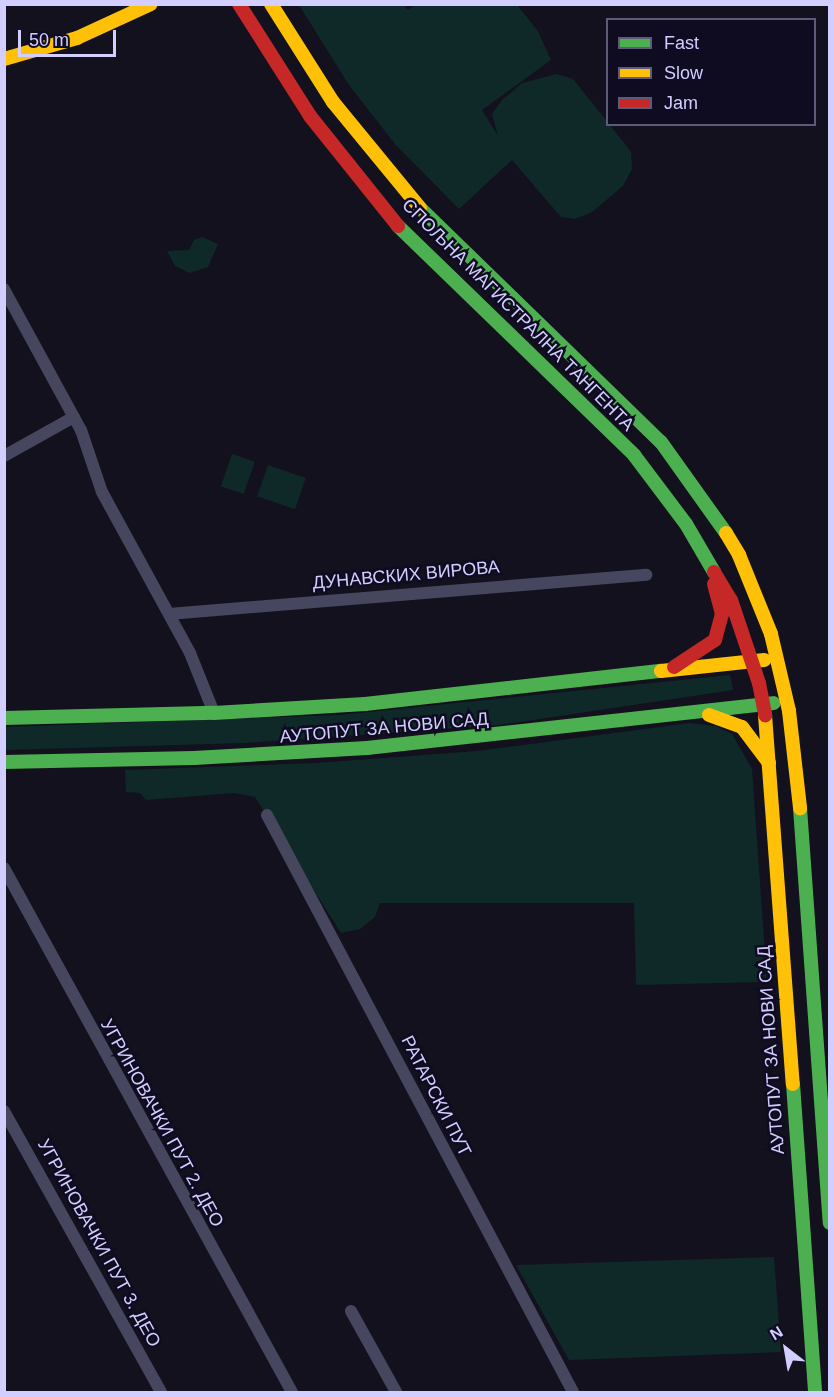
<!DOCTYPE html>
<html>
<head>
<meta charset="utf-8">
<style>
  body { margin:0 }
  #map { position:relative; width:834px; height:1397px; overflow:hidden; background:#12111d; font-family:Helvetica,sans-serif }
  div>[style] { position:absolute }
  .green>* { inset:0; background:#0f2929; transform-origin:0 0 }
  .street>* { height:12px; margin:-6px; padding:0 6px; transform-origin:6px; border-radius:6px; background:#46465e }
  .fast>* { height:14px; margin:-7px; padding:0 7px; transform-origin:7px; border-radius:7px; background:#4caf50 }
  .slow>* { height:14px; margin:-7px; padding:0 7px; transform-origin:7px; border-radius:7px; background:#ffc107 }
  .jam>* { height:14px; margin:-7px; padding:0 7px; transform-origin:7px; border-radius:7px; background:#c62828 }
  span { translate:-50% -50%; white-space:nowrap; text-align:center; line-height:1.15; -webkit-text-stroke:5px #0f0c22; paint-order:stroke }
  .street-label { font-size:18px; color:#d2ceff }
  .frame { position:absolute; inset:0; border:6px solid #d2ceff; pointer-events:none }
  .legend { position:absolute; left:606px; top:18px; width:210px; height:108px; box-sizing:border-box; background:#0f0c22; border:2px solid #5d5a7a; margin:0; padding:8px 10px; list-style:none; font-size:18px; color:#d2ceff }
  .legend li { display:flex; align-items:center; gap:12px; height:30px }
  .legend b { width:30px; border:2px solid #5d5a7a }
  .north { position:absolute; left:756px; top:1319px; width:60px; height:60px; -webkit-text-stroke:4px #0f0c22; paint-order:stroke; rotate:329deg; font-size:16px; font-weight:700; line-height:24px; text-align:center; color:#d2ceff }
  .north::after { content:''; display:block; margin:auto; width:21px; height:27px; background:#d2ceff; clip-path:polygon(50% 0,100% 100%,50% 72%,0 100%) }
  .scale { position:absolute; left:18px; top:30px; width:98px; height:27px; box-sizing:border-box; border:3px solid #d2ceff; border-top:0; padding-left:8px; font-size:18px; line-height:21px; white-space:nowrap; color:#d2ceff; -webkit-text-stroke:4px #0f0c22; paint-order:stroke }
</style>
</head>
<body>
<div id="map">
  <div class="green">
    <div style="clip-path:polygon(299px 5px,403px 5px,408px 10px,415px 5px,517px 5px,538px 31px,551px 60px,482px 110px,498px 136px,492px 114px,502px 100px,522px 83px,557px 74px,573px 79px,610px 125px,631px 152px,632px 169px,623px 186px,592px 212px,575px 219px,561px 217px,512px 160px,459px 209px,395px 144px,349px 85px)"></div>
    <div style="clip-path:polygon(202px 237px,218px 244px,208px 267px,190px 273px,175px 266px,167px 251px,189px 250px,194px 240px)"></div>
    <div style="left:232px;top:454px;width:24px;height:34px;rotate:19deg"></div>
    <div style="left:268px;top:465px;width:40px;height:33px;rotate:19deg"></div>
    <div style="clip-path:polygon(730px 675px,733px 690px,499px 725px,244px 743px,5px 750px,4px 727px,339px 715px)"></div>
    <div style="clip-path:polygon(690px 723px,716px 726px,732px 734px,752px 769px,767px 982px,636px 985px,634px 903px,380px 903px,375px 917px,360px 929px,341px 933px,255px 797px,234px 793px,146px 800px,140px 793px,126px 792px,125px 770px,316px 763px,477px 751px)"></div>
    <div style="clip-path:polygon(774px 1257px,781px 1352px,569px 1360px,516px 1265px)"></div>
  </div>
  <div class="street">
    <div style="left:4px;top:289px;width:161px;rotate:61.4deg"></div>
    <div style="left:81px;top:430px;width:65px;rotate:71.3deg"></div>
    <div style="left:102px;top:492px;width:183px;rotate:61.3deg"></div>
    <div style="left:190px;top:653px;width:65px;rotate:68.2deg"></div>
    <div style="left:4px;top:456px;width:80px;rotate:-29.1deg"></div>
    <div style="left:169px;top:614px;width:479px;rotate:-4.7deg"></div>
    <div style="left:267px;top:815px;width:653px;rotate:62.06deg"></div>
    <div style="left:4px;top:868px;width:598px;rotate:61.21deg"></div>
    <div style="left:4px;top:1111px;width:322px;rotate:60.8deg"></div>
    <div style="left:351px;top:1311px;width:93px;rotate:60.9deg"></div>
  </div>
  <div class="fast">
    <div style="left:420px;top:208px;width:336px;rotate:44.2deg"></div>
    <div style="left:661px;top:442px;width:112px;rotate:54.5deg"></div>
    <div style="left:398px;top:226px;width:329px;rotate:44.1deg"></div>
    <div style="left:634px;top:455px;width:86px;rotate:53deg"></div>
    <div style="left:686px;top:524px;width:56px;rotate:59.7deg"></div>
    <div style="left:4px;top:718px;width:210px;rotate:-1.4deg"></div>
    <div style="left:214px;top:713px;width:151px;rotate:-3.4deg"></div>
    <div style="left:365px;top:704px;width:298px;rotate:-6.4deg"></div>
    <div style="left:4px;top:762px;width:190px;rotate:-1.2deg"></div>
    <div style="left:194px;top:758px;width:173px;rotate:-3.3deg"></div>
    <div style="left:367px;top:748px;width:409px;rotate:-6.3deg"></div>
    <div style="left:800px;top:808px;width:416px;rotate:85.9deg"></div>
    <div style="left:793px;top:1084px;width:309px;rotate:85.9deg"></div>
  </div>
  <div class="slow">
    <div style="left:271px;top:4px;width:116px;rotate:57.7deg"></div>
    <div style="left:333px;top:102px;width:137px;rotate:50.6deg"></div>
    <div style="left:4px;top:59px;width:76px;rotate:-16deg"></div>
    <div style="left:77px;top:38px;width:81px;rotate:-24.7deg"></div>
    <div style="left:726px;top:533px;width:26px;rotate:59deg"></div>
    <div style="left:739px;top:555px;width:85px;rotate:67.9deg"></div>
    <div style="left:771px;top:634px;width:79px;rotate:76.8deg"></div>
    <div style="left:789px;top:711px;width:98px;rotate:83.5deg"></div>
    <div style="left:661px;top:671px;width:104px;rotate:-6.1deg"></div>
    <div style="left:709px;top:715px;width:35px;rotate:20deg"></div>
    <div style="left:742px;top:727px;width:45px;rotate:53.1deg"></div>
    <div style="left:765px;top:715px;width:370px;rotate:85.7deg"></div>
  </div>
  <div class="jam">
    <div style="left:239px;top:4px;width:133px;rotate:57.6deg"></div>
    <div style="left:310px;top:116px;width:141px;rotate:51.3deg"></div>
    <div style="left:714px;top:572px;width:33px;rotate:59deg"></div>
    <div style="left:731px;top:600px;width:88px;rotate:71.4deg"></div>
    <div style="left:759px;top:683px;width:33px;rotate:79deg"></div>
    <div style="left:674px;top:667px;width:49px;rotate:-33.4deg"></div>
    <div style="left:715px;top:640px;width:27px;rotate:-75deg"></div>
    <div style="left:722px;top:614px;width:31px;rotate:-105deg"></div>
  </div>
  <div class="street-label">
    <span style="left:518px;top:315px;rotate:45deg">СПОЉНА МАГИСТРАЛНА ТАНГЕНТА</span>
    <span style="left:406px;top:575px;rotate:-5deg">ДУНАВСКИХ ВИРОВА</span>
    <span style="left:384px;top:728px;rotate:-5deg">АУТОПУТ ЗА НОВИ САД</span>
    <span style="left:771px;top:1050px;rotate:-94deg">АУТОПУТ ЗА НОВИ САД</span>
    <span style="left:436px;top:1096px;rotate:63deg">РАТАРСКИ ПУТ</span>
    <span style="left:162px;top:1123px;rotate:61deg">УГРИНОВАЧКИ ПУТ 2. ДЕО</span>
    <span style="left:99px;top:1243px;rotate:61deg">УГРИНОВАЧКИ ПУТ 3. ДЕО</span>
  </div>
  <div class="frame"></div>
  <ul class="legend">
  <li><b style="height:8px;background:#4caf50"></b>Fast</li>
  <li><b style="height:8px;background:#ffc107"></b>Slow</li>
  <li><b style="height:8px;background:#c62828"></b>Jam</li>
  </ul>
  <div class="north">N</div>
  <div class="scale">50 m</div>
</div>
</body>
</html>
